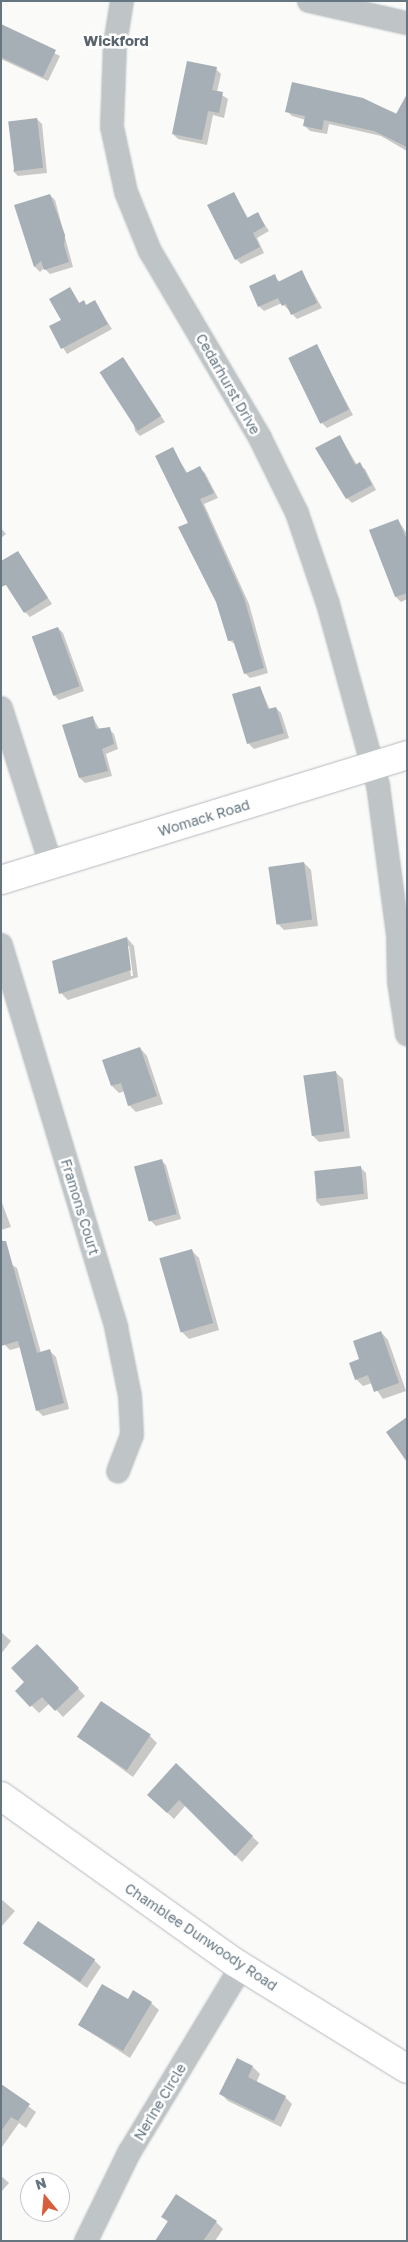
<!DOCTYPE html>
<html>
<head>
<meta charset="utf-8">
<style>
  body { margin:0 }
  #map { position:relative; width:408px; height:2242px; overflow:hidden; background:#fafaf8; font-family:"Golos Text",sans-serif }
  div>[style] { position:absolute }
  .shadow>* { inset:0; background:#0003 }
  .building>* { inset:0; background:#a6afb5; transform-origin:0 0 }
  .roads { filter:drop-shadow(0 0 1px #b4babe) drop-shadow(0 0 1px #b4babe) }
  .street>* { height:22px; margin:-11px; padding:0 11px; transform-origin:11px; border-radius:11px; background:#bfc4c7 }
  .secondary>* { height:28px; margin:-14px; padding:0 14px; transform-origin:14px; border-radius:14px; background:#fff }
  span { translate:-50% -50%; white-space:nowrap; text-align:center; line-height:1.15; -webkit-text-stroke:5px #fff; paint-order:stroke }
  .street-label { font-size:14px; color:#667681 }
  .neighbourhood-label { font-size:15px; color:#59646c; font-weight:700 }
  .frame { position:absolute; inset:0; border:2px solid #667681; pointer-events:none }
  .north { position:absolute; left:20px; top:2172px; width:50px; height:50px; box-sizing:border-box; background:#fff; border:1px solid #c2c8cd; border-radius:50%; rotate:343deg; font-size:14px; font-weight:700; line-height:20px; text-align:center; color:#667681 }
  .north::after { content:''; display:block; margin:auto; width:18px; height:22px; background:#d65e3b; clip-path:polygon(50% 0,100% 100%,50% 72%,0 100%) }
</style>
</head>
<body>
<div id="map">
  <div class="shadow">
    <div style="clip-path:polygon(1px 26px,60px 56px,48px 81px,1px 59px)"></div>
    <div style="clip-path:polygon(216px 69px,221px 74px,217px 92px,228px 99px,224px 118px,213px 115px,207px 145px,178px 139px,173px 134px)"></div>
    <div style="clip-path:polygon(363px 99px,407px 118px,407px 151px,381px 136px,329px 124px,327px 134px,310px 131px,305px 126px,306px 120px,292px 116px,287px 111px)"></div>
    <div style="clip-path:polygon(37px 119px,42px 124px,47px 173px,18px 176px,13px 171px)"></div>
    <div style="clip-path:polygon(234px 193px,248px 218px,257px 213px,269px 231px,257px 238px,264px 253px,241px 264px,236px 259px)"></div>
    <div style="clip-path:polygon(50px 195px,55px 200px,73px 267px,50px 274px,44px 268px,40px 272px,35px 267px,16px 206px)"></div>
    <div style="clip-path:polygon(302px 272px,322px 308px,297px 319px,282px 303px,264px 311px,259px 306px,274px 276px,280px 282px)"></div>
    <div style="clip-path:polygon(70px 288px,80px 304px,84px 302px,87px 306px,94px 302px,112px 329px,67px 354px,50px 327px,62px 320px)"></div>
    <div style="clip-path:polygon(316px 345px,353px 415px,327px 428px,322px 423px)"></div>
    <div style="clip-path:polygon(123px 359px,165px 422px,140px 436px,135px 431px)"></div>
    <div style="clip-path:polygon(340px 436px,357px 465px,365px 469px,376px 490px,352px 503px,347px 498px)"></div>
    <div style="clip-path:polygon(172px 449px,188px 474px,200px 468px,205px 473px,218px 498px,204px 504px,249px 604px,268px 673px,250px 678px,245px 673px,236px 645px,229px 640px,190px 523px)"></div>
    <div style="clip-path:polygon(398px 520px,407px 534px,407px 599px,401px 602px,396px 597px)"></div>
    <div style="clip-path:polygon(1px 528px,6px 534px,1px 538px)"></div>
    <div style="clip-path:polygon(18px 552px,52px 604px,30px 617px,25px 612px)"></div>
    <div style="clip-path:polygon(58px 628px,63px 633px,84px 691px,59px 700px,54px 695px,33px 637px)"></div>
    <div style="clip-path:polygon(260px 687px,270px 710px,276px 708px,281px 713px,289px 738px,254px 749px,249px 744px,234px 695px)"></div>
    <div style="clip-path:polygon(93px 718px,100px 730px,109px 729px,114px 734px,118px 749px,106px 754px,112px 776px,85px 783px,80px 778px)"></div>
    <div style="clip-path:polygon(304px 863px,311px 870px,318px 926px,284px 930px,277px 923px)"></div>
    <div style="clip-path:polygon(evenodd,127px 938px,134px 946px,138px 977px,68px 1000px,61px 993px,127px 938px,127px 946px,129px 946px,133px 976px,131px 976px,127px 946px)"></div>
    <div style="clip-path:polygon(140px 1048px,147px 1056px,163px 1104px,136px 1112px,129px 1105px,125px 1091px,119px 1093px,112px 1086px)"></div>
    <div style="clip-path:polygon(335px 1072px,343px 1079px,350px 1138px,319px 1142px,312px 1135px)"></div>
    <div style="clip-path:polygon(161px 1160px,166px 1165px,181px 1219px,156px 1226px,151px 1221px,136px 1167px)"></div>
    <div style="clip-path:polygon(361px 1168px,366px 1173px,368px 1199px,321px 1206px,316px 1201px,315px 1172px)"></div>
    <div style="clip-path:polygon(1px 1200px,11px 1227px,1px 1230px)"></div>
    <div style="clip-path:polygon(1px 1235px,9px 1263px,17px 1268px,41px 1353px,50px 1351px,56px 1357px,69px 1409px,43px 1416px,37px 1410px,21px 1347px,10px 1350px,4px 1344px,1px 1334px)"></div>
    <div style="clip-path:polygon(191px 1250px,199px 1258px,219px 1330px,189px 1339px,181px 1331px)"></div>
    <div style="clip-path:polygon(381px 1332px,388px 1340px,406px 1391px,383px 1399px,372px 1383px,363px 1386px,356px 1379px,360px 1360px)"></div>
    <div style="clip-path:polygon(1px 1632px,11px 1641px,1px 1654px)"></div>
    <div style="clip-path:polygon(37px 1645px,85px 1696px,63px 1717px,50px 1703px,39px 1713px,17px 1691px,26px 1682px)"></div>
    <div style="clip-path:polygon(77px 1736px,150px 1736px,157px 1743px,133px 1777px)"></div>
    <div style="clip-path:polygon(176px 1765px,259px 1843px,242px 1862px,186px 1805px,174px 1819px,155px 1801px)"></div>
    <div style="clip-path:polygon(1px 1899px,15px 1911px,1px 1927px)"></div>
    <div style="clip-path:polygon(24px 1943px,94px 1960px,101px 1967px,87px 1988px)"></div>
    <div style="clip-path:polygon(128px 2000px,151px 2003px,159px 2010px,130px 2058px,79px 2025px)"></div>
    <div style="clip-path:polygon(253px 2067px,260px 2074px,256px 2083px,285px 2097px,292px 2104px,281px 2127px,228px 2101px,221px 2094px)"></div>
    <div style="clip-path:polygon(1px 2086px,36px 2112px,26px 2128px,19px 2123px,2px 2147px)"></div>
    <div style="clip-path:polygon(1px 2176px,9px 2183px,1px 2192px)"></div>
    <div style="clip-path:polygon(163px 2217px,216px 2222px,223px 2229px,215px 2241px,156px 2241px,168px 2222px)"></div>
  </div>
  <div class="building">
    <div style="clip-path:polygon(1px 24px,56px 50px,43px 77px,1px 57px)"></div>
    <div style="clip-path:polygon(187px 61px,217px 67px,212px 90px,223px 92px,219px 113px,208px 111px,202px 140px,172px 134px)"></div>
    <div style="clip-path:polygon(292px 82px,363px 98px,396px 114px,407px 94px,407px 147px,374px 131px,324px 120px,322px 130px,303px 126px,305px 116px,285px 112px)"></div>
    <div style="left:37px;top:118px;width:50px;height:29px;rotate:83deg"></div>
    <div style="clip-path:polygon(234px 192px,247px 218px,258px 212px,265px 226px,253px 233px,260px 247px,235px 260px,207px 205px)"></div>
    <div style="clip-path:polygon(50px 194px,65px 235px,64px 245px,69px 262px,44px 270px,41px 261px,34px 267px,14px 205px)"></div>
    <div style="clip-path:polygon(302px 270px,317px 303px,291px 315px,286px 304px,282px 306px,278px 298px,258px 307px,249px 286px,275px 274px,278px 282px)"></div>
    <div style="clip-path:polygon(70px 287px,79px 303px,84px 300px,86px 305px,95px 300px,108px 324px,61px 349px,49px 326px,61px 320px,49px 299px)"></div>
    <div style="left:317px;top:344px;width:73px;height:32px;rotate:64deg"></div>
    <div style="left:123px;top:357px;width:70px;height:28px;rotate:57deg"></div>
    <div style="clip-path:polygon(340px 435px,355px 465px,360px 462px,372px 485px,346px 499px,315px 448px)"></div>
    <div style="clip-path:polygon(173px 447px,186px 473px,200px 466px,214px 493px,200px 499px,244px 598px,264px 668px,244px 674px,233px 640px,228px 641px,216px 602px,178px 527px,188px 523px,155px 456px)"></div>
    <div style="clip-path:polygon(398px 519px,407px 540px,407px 593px,395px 597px,369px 530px)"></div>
    <div style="clip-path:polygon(18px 551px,48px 598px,24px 613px,6px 585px,1px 587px,1px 561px)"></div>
    <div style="left:58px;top:627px;width:63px;height:28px;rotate:70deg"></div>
    <div style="clip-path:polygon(260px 686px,268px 709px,276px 707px,284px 733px,247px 744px,232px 694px)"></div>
    <div style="clip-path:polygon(93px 716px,96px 729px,110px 727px,114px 744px,102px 749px,108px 771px,79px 778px,62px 725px)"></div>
    <div style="left:304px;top:862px;width:58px;height:36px;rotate:82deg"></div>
    <div style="clip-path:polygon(127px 937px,131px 970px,59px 994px,52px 961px)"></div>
    <div style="clip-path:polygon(140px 1047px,157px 1096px,128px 1106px,121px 1083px,111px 1086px,102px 1060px)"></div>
    <div style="left:336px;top:1071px;width:61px;height:33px;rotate:82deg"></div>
    <div style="left:162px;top:1159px;width:57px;height:29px;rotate:75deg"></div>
    <div style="left:361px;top:1166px;width:28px;height:47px;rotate:84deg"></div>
    <div style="clip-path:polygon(1px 1241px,6px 1241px,37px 1353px,50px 1349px,64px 1403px,36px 1411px,18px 1341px,1px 1346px)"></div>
    <div style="left:192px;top:1249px;width:77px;height:34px;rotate:74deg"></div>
    <div style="clip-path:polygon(381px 1331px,399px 1383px,374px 1392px,368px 1375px,355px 1380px,349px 1363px,359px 1359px,353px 1341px)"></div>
    <div style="clip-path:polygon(407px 1417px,407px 1462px,386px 1432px)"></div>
    <div style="clip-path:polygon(37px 1644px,79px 1688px,55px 1711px,42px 1697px,30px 1707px,15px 1691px,24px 1682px,11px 1668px)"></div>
    <div style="left:101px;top:1701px;width:60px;height:43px;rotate:34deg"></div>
    <div style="clip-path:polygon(176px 1763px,253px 1836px,235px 1856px,179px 1800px,167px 1813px,147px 1795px)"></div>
    <div style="left:38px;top:1921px;width:69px;height:27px;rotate:34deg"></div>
    <div style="clip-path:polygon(102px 1984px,128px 1999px,133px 1990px,152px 2002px,123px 2051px,78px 2025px)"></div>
    <div style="clip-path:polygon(237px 2058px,253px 2066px,248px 2077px,286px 2096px,274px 2121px,219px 2094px)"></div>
    <div style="clip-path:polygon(1px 2084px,30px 2104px,18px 2121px,11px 2117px,1px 2131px)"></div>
    <div style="clip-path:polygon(176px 2194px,217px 2221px,203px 2241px,155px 2241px,168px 2221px,161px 2217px)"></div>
  </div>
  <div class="roads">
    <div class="street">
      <div style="left:122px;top:1px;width:44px;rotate:99.2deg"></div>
      <div style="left:115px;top:44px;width:83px;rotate:92.1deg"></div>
      <div style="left:112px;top:127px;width:66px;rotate:77.8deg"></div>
      <div style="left:126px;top:192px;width:64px;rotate:67.9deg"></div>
      <div style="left:150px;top:251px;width:217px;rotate:59.5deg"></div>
      <div style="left:260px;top:438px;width:84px;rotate:63.7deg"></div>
      <div style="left:297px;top:513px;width:96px;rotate:71.2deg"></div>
      <div style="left:328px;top:604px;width:188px;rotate:74.6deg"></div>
      <div style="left:378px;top:785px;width:150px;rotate:82.4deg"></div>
      <div style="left:398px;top:934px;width:48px;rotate:88.8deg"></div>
      <div style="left:399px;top:982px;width:53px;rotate:81.3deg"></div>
      <div style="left:309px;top:1px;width:100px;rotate:12.7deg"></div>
      <div style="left:1px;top:708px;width:165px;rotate:72.3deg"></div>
      <div style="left:1px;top:945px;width:399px;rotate:73.2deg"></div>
      <div style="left:116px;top:1327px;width:70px;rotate:78.5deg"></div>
      <div style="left:130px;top:1396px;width:39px;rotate:87deg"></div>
      <div style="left:132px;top:1435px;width:39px;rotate:111deg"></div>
      <div style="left:86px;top:2241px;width:98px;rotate:-64deg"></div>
      <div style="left:129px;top:2153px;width:217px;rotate:-58.9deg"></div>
    </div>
    <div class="secondary">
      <div style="left:1px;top:880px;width:425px;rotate:-17.1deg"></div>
      <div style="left:1px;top:1796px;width:286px;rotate:35.5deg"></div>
      <div style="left:234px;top:1962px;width:203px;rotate:31.7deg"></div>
    </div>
  </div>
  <div class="street-label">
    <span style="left:228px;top:384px;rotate:60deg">Cedarhurst Drive</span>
    <span style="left:204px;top:818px;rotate:-17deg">Womack Road</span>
    <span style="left:80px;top:1207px;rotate:73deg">Framons Court</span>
    <span style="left:201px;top:1937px;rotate:34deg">Chamblee Dunwoody Road</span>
    <span style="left:160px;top:2102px;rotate:-59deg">Nerine Circle</span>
  </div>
  <div class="neighbourhood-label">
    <span style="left:116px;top:41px">Wickford</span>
  </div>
  <div class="frame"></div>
  <div class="north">N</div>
</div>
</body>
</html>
